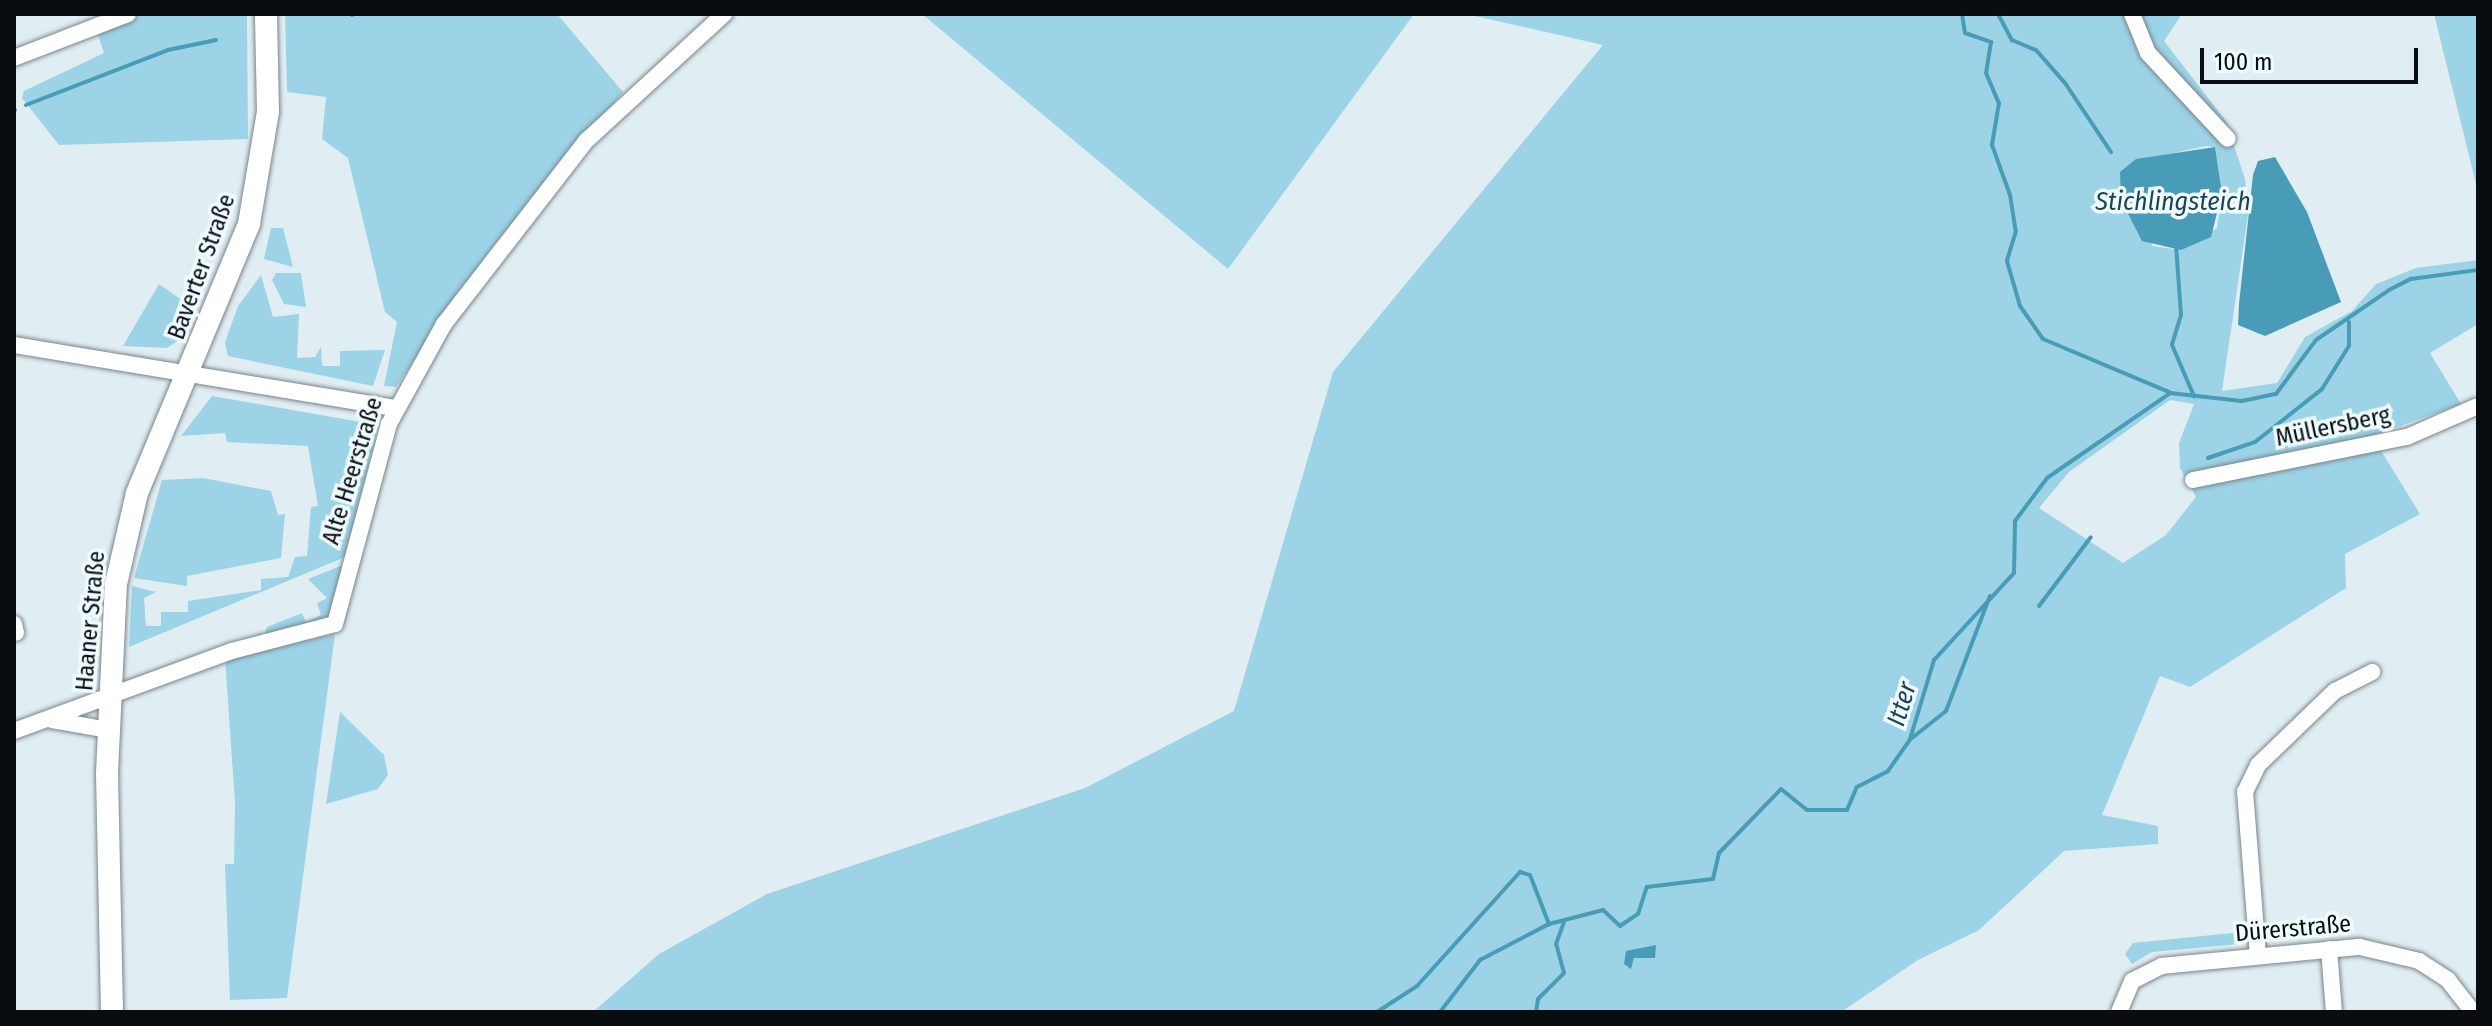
<!DOCTYPE html>
<html>
<head>
<meta charset="utf-8">
<style>
  body { margin:0 }
  #map { position:relative; width:2492px; height:1026px; overflow:hidden; background:#e0eef3; font-family:"Fira Sans Condensed",sans-serif }
  div>[style] { position:absolute }
  .green>* { inset:0; background:#9cd3e6 }
  .water>* { inset:0; background:#489cb7 }
  .stream>* { height:4px; margin:-2px; padding:0 2px; transform-origin:2px; border-radius:2px; background:#489cb7 }
  .roads { filter:drop-shadow(0 0 2px #79858a) drop-shadow(0 0 2px #79858a) }
  .minor>* { height:16px; margin:-8px; padding:0 8px; transform-origin:8px; border-radius:8px; background:#fff }
  .secondary>* { height:22px; margin:-11px; padding:0 11px; transform-origin:11px; border-radius:11px; background:#fff }
  span { translate:-50% -50%; white-space:nowrap; text-align:center; line-height:1.15; -webkit-text-stroke:7px #effbff; paint-order:stroke }
  .street-label { font-size:24px; color:#090d0f }
  .water-label { font-size:26px; color:#1d4450; font-style:italic }
  .frame { position:absolute; inset:0; border:16px solid #090d0f; pointer-events:none }
  .scale { position:absolute; left:2200px; top:48px; width:218px; height:36px; box-sizing:border-box; border:4px solid #090d0f; border-top:0; padding-left:10px; font-size:24px; line-height:28px; white-space:nowrap; color:#090d0f; -webkit-text-stroke:6px #effbff; paint-order:stroke }
</style>
</head>
<body>
<div id="map">
  <div class="green">
    <div style="clip-path:polygon(133px 14px,247px 14px,248px 139px,59px 145px,22px 98px,24px 91px,104px 53px,98px 35px)"></div>
    <div style="clip-path:polygon(285px 14px,557px 14px,623px 92px,492px 247px,396px 387px,384px 386px,397px 322px,385px 312px,348px 158px,322px 139px,326px 97px,287px 92px)"></div>
    <div style="clip-path:polygon(922px 14px,1414px 14px,1228px 269px)"></div>
    <div style="clip-path:polygon(evenodd,1466px 14px,2182px 14px,2164px 41px,2226px 121px,2245px 179px,2248px 215px,2222px 391px,2277px 383px,2305px 337px,2352px 311px,2376px 284px,2416px 268px,2478px 260px,2478px 324px,2430px 353px,2461px 404px,2372px 436px,2420px 514px,2345px 554px,2346px 588px,2190px 687px,2160px 676px,2102px 815px,2158px 826px,2158px 844px,2064px 851px,1979px 930px,1918px 960px,1841px 1012px,593px 1012px,659px 954px,767px 894px,1085px 788px,1234px 711px,1333px 372px,1603px 45px,1466px 14px,2206px 146px,2215px 147px,2222px 193px,2217px 228px,2181px 250px,2152px 246px,2146px 159px,2206px 146px,1466px 14px,2170px 400px,2194px 404px,2179px 443px,2180px 468px,2196px 497px,2166px 535px,2123px 563px,2039px 508px,2069px 472px,2170px 400px)"></div>
    <div style="clip-path:polygon(2434px 14px,2478px 14px,2478px 192px)"></div>
    <div style="clip-path:polygon(271px 228px,283px 228px,293px 267px,264px 259px)"></div>
    <div style="clip-path:polygon(276px 273px,301px 273px,306px 307px,284px 304px,272px 280px)"></div>
    <div style="clip-path:polygon(261px 275px,273px 317px,299px 314px,297px 358px,315px 357px,321px 347px,322px 366px,340px 366px,340px 351px,385px 350px,373px 386px,228px 356px,225px 342px,238px 306px)"></div>
    <div style="clip-path:polygon(159px 284px,196px 310px,182px 338px,167px 348px,123px 346px)"></div>
    <div style="clip-path:polygon(212px 396px,372px 424px,376px 436px,345px 557px,129px 647px,132px 586px,156px 592px,144px 598px,146px 626px,161px 626px,161px 612px,188px 612px,188px 601px,261px 590px,261px 579px,288px 577px,295px 557px,307px 556px,311px 507px,318px 506px,308px 446px,227px 442px,225px 433px,181px 436px)"></div>
    <div style="clip-path:polygon(203px 478px,271px 491px,278px 515px,285px 514px,281px 558px,187px 576px,187px 586px,134px 578px,162px 480px)"></div>
    <div style="clip-path:polygon(343px 565px,339px 601px,327px 622px,264px 638px,267px 627px,302px 613px,306px 622px,321px 615px,317px 603px,327px 598px,308px 579px)"></div>
    <div style="clip-path:polygon(335px 634px,287px 998px,230px 1000px,225px 864px,234px 864px,235px 803px,225px 658px)"></div>
    <div style="clip-path:polygon(340px 712px,384px 755px,388px 775px,378px 789px,326px 804px)"></div>
    <div style="clip-path:polygon(2243px 932px,2239px 944px,2152px 952px,2132px 964px,2125px 954px,2133px 943px)"></div>
  </div>
  <div class="water">
    <div style="clip-path:polygon(2215px 147px,2222px 193px,2211px 237px,2181px 250px,2142px 241px,2121px 200px,2120px 172px,2136px 159px)"></div>
    <div style="clip-path:polygon(2275px 157px,2307px 212px,2341px 302px,2265px 336px,2238px 325px,2239px 304px,2253px 175px,2258px 161px)"></div>
    <div style="clip-path:polygon(1656px 945px,1655px 958px,1634px 958px,1631px 969px,1624px 964px,1626px 951px)"></div>
  </div>
  <div class="stream">
    <div style="left:1962px;top:14px;width:19px;rotate:81deg"></div>
    <div style="left:1965px;top:33px;width:28px;rotate:19deg"></div>
    <div style="left:1991px;top:42px;width:31px;rotate:99deg"></div>
    <div style="left:1986px;top:73px;width:33px;rotate:67deg"></div>
    <div style="left:1999px;top:103px;width:43px;rotate:99.5deg"></div>
    <div style="left:1992px;top:145px;width:53px;rotate:70.2deg"></div>
    <div style="left:2010px;top:195px;width:36px;rotate:81deg"></div>
    <div style="left:2016px;top:231px;width:31px;rotate:107deg"></div>
    <div style="left:2007px;top:261px;width:47px;rotate:73.9deg"></div>
    <div style="left:2020px;top:306px;width:40px;rotate:55.1deg"></div>
    <div style="left:2043px;top:339px;width:137px;rotate:22.8deg"></div>
    <div style="left:1998px;top:14px;width:30px;rotate:62deg"></div>
    <div style="left:2012px;top:40px;width:26px;rotate:23deg"></div>
    <div style="left:2036px;top:50px;width:44px;rotate:48.7deg"></div>
    <div style="left:2065px;top:83px;width:83px;rotate:56.3deg"></div>
    <div style="left:352px;top:15px;width:2px;rotate:-27deg"></div>
    <div style="left:26px;top:105px;width:152px;rotate:-21.2deg"></div>
    <div style="left:168px;top:50px;width:49px;rotate:-11.8deg"></div>
    <div style="left:14px;top:110px;width:1px"></div>
    <div style="left:2176px;top:245px;width:70px;rotate:85.9deg"></div>
    <div style="left:2181px;top:315px;width:31px;rotate:107deg"></div>
    <div style="left:2172px;top:345px;width:56px;rotate:66.7deg"></div>
    <div style="left:2208px;top:458px;width:50px;rotate:-18.8deg"></div>
    <div style="left:2255px;top:442px;width:85px;rotate:-38.3deg"></div>
    <div style="left:2322px;top:389px;width:51px;rotate:-57.9deg"></div>
    <div style="left:2349px;top:346px;width:24px;rotate:-90deg"></div>
    <div style="left:2039px;top:606px;width:86px;rotate:-53deg"></div>
    <div style="left:1912px;top:738px;width:43px;rotate:-38.5deg"></div>
    <div style="left:1946px;top:711px;width:123px;rotate:-69.1deg"></div>
    <div style="left:1377px;top:1012px;width:48px;rotate:-33deg"></div>
    <div style="left:1417px;top:986px;width:154px;rotate:-47.9deg"></div>
    <div style="left:1520px;top:872px;width:10px;rotate:17deg"></div>
    <div style="left:1530px;top:875px;width:53px;rotate:68.8deg"></div>
    <div style="left:1549px;top:924px;width:56px;rotate:-14.5deg"></div>
    <div style="left:1603px;top:910px;width:23px;rotate:43deg"></div>
    <div style="left:1620px;top:926px;width:22px;rotate:-34deg"></div>
    <div style="left:1638px;top:914px;width:28px;rotate:-72deg"></div>
    <div style="left:1647px;top:887px;width:66px;rotate:-6.9deg"></div>
    <div style="left:1713px;top:879px;width:27px;rotate:-77deg"></div>
    <div style="left:1719px;top:853px;width:89px;rotate:-45.9deg"></div>
    <div style="left:1781px;top:789px;width:33px;rotate:39deg"></div>
    <div style="left:1807px;top:810px;width:40px"></div>
    <div style="left:1847px;top:810px;width:25px;rotate:-67deg"></div>
    <div style="left:1857px;top:787px;width:35px;rotate:-27deg"></div>
    <div style="left:1888px;top:771px;width:39px;rotate:-55deg"></div>
    <div style="left:1910px;top:739px;width:83px;rotate:-73.1deg"></div>
    <div style="left:1934px;top:660px;width:118px;rotate:-47.4deg"></div>
    <div style="left:2014px;top:573px;width:52px;rotate:-88.9deg"></div>
    <div style="left:2015px;top:521px;width:54px;rotate:-53.3deg"></div>
    <div style="left:2047px;top:478px;width:150px;rotate:-34.6deg"></div>
    <div style="left:2170px;top:393px;width:72px;rotate:6.3deg"></div>
    <div style="left:2242px;top:401px;width:35px;rotate:-12deg"></div>
    <div style="left:2276px;top:394px;width:67px;rotate:-53.5deg"></div>
    <div style="left:2316px;top:340px;width:88px;rotate:-34.4deg"></div>
    <div style="left:2389px;top:290px;width:25px;rotate:-27deg"></div>
    <div style="left:2411px;top:279px;width:68px;rotate:-7.7deg"></div>
    <div style="left:1440px;top:1012px;width:66px;rotate:-52.4deg"></div>
    <div style="left:1480px;top:960px;width:78px;rotate:-27.6deg"></div>
    <div style="left:1536px;top:1012px;width:13px;rotate:-81deg"></div>
    <div style="left:1538px;top:999px;width:37px;rotate:-45deg"></div>
    <div style="left:1564px;top:973px;width:30px;rotate:-105deg"></div>
    <div style="left:1556px;top:944px;width:23px;rotate:-70deg"></div>
  </div>
  <div class="roads">
    <div class="minor">
      <div style="left:2132px;top:14px;width:42px;rotate:67.7deg"></div>
      <div style="left:2148px;top:53px;width:117px;rotate:47.1deg"></div>
      <div style="left:14px;top:58px;width:122px;rotate:-21.1deg"></div>
      <div style="left:14px;top:345px;width:387px;rotate:9.4deg"></div>
      <div style="left:2193px;top:480px;width:218px;rotate:-11.4deg"></div>
      <div style="left:2407px;top:437px;width:77px;rotate:-23.6deg"></div>
      <div style="left:14px;top:624px;width:9px;rotate:77deg"></div>
      <div style="left:52px;top:720px;width:58px;rotate:10deg"></div>
      <div style="left:14px;top:731px;width:232px;rotate:-20.2deg"></div>
      <div style="left:232px;top:651px;width:106px;rotate:-14.7deg"></div>
      <div style="left:335px;top:624px;width:207px;rotate:-74.9deg"></div>
      <div style="left:389px;top:424px;width:114px;rotate:-61.2deg"></div>
      <div style="left:444px;top:324px;width:232px;rotate:-52.2deg"></div>
      <div style="left:586px;top:141px;width:188px;rotate:-42.6deg"></div>
      <div style="left:2329px;top:949px;width:63px;rotate:85.5deg"></div>
      <div style="left:2258px;top:956px;width:165px;rotate:-94.5deg"></div>
      <div style="left:2245px;top:792px;width:30px;rotate:-64deg"></div>
      <div style="left:2258px;top:765px;width:107px;rotate:-43.9deg"></div>
      <div style="left:2335px;top:691px;width:42px;rotate:-27.2deg"></div>
      <div style="left:2119px;top:1012px;width:34px;rotate:-67deg"></div>
      <div style="left:2132px;top:981px;width:33px;rotate:-27deg"></div>
      <div style="left:2161px;top:966px;width:200px;rotate:-5.5deg"></div>
      <div style="left:2360px;top:947px;width:61px;rotate:13.3deg"></div>
      <div style="left:2419px;top:961px;width:35px;rotate:33deg"></div>
      <div style="left:2448px;top:980px;width:41px;rotate:52deg"></div>
    </div>
    <div class="secondary">
      <div style="left:112px;top:1012px;width:239px;rotate:-91.2deg"></div>
      <div style="left:107px;top:773px;width:189px;rotate:-87.3deg"></div>
      <div style="left:116px;top:584px;width:93px;rotate:-77deg"></div>
      <div style="left:137px;top:493px;width:291px;rotate:-67.4deg"></div>
      <div style="left:249px;top:224px;width:114px;rotate:-80.4deg"></div>
      <div style="left:268px;top:112px;width:98px;rotate:-91.2deg"></div>
    </div>
  </div>
  <div class="street-label">
    <span style="left:202px;top:267px;rotate:-70deg">Baverter Straße</span>
    <span style="left:2333px;top:427px;rotate:-12deg">Müllersberg</span>
    <span style="left:353px;top:471px;rotate:-73deg">Alte Heerstraße</span>
    <span style="left:91px;top:621px;rotate:-85deg">Haaner Straße</span>
    <span style="left:2293px;top:929px;rotate:-5deg">Dürerstraße</span>
  </div>
  <div class="water-label">
    <span style="left:2173px;top:202px">Stichlingsteich</span>
    <span style="left:1902px;top:704px;rotate:-73deg">Itter</span>
  </div>
  <div class="frame"></div>
  <div class="scale">100 m</div>
</div>
</body>
</html>
